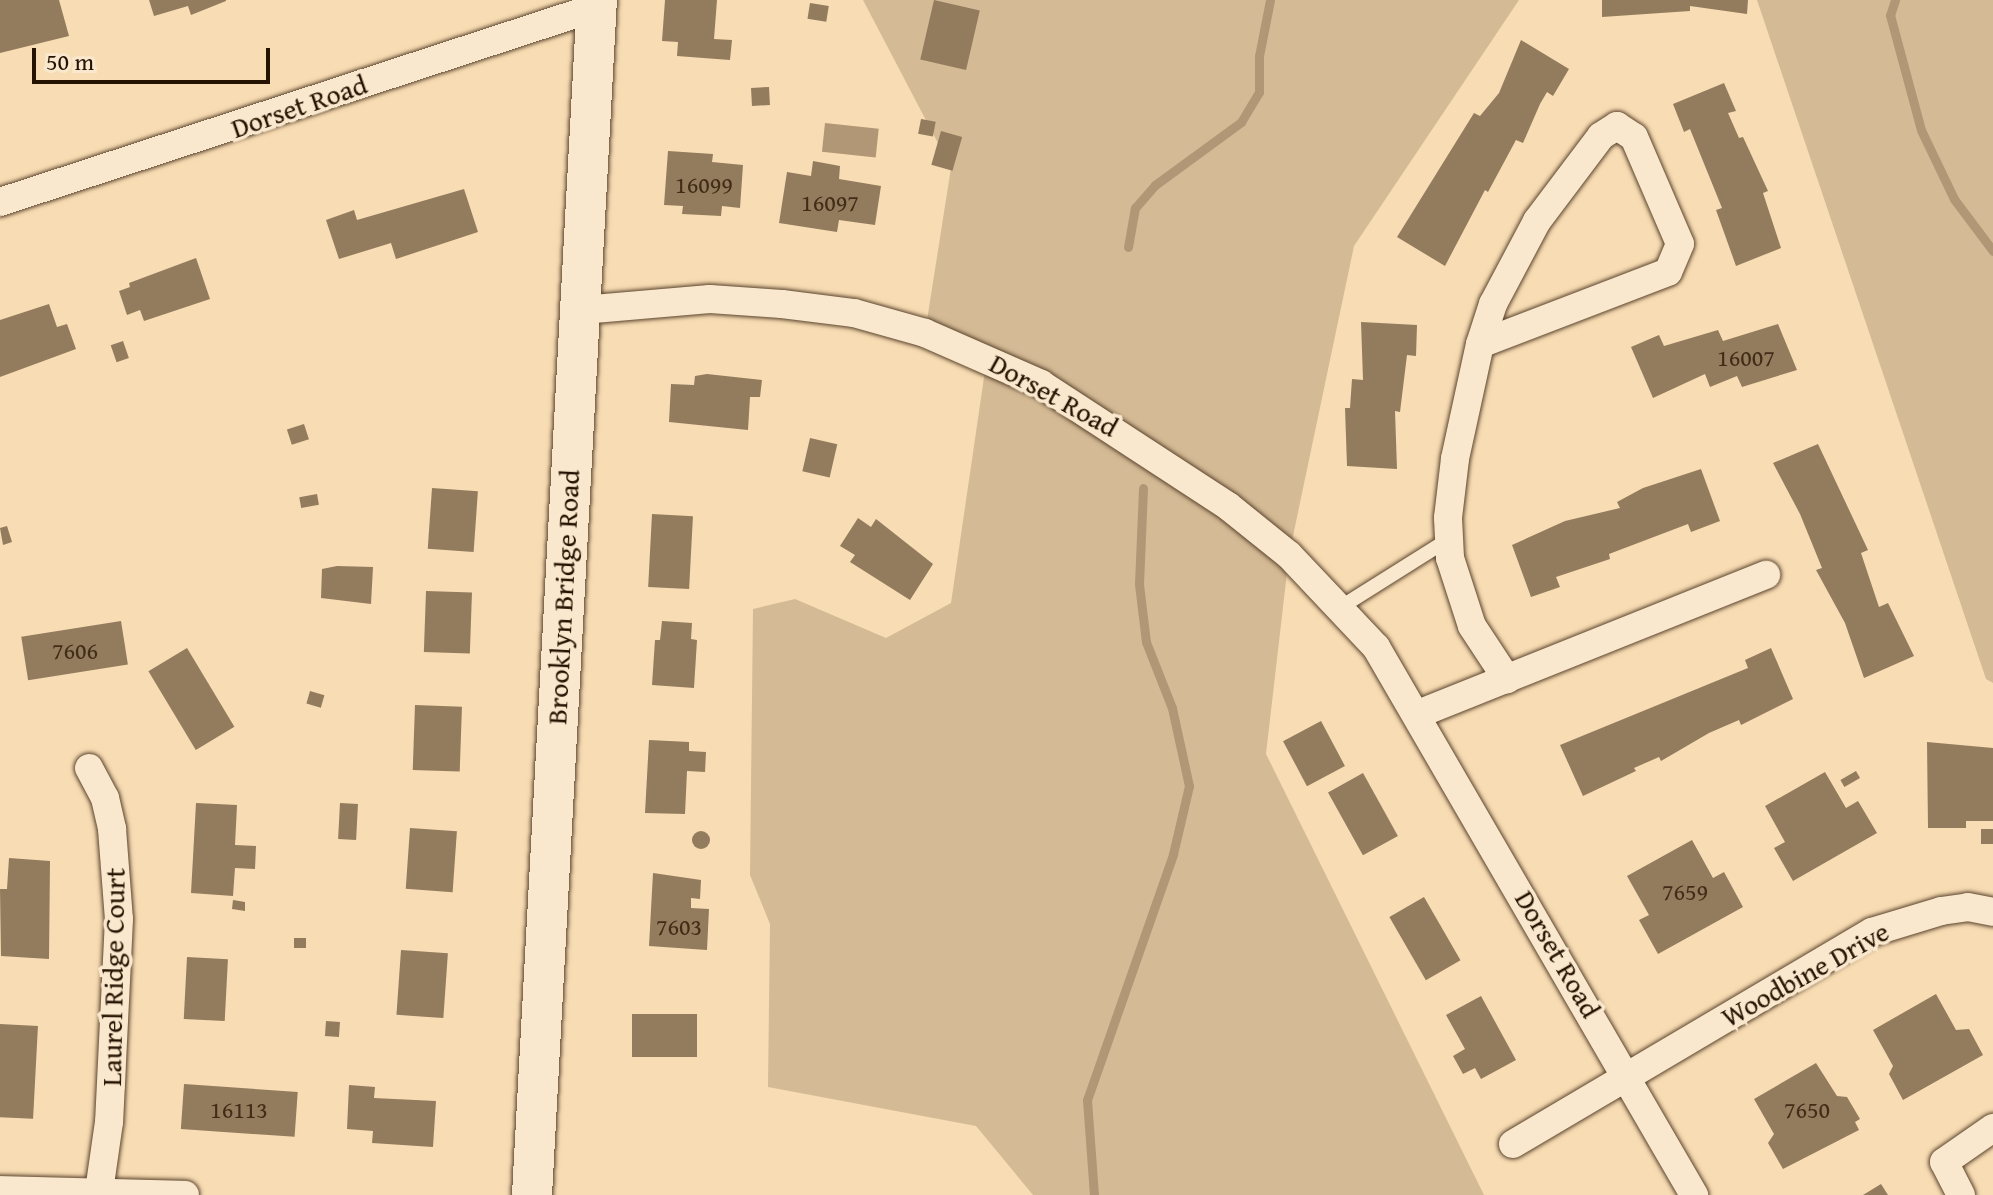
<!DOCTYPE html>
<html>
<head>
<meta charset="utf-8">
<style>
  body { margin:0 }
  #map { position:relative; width:1993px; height:1195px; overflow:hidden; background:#f8dcb3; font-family:"Gentium Book Plus",serif }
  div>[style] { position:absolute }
  .green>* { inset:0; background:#d4ba95 }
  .water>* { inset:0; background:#b19776; transform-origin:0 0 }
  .stream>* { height:9px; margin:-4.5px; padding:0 4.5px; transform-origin:4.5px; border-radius:4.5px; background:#b19776 }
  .building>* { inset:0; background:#937b5d; transform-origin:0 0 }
  .round { border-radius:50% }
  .roads { filter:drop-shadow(0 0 2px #5a442d) drop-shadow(0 0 2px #5a442d) }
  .lane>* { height:14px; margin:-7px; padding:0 7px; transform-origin:7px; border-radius:7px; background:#fae8ce }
  .street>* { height:28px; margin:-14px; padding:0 14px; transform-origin:14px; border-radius:14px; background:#fae8ce }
  .secondary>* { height:40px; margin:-20px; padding:0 20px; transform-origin:20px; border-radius:20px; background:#fae8ce }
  span { translate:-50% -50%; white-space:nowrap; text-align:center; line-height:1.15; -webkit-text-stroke:7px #fae8ce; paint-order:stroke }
  .number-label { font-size:24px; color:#412c17 }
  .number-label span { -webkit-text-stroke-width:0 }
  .street-label { font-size:28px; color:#261200 }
  .scale { position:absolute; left:32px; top:48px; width:238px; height:36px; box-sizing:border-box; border:4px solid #261200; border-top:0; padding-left:10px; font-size:24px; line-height:28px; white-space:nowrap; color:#261200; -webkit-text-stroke:6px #fae8ce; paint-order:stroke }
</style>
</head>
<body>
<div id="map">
  <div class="green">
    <div style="clip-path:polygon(863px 0,1519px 0,1354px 246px,1289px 555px,1266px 754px,1484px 1195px,1033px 1195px,976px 1126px,768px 1087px,770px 924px,750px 875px,753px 609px,795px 599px,886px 638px,951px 603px,987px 357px,925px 333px,951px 168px)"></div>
    <div style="clip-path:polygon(1757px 0,1993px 0,1993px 683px,1986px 679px)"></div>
  </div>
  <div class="water">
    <div style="left:825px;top:123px;width:54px;height:29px;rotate:6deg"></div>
  </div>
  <div class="stream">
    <div style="left:1895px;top:0;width:16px;rotate:108deg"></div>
    <div style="left:1890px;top:15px;width:119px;rotate:74.9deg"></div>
    <div style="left:1921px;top:130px;width:76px;rotate:64.4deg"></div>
    <div style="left:1954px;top:199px;width:65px;rotate:53.1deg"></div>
    <div style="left:1128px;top:247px;width:40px;rotate:-80deg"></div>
    <div style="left:1135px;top:208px;width:30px;rotate:-49deg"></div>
    <div style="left:1155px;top:185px;width:107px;rotate:-36.2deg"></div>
    <div style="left:1241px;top:122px;width:35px;rotate:-59deg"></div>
    <div style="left:1259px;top:92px;width:36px;rotate:-90deg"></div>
    <div style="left:1259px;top:56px;width:57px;rotate:-78.9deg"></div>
    <div style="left:1094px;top:1195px;width:95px;rotate:-94.2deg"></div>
    <div style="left:1087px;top:1100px;width:261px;rotate:-70.7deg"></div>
    <div style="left:1173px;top:854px;width:70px;rotate:-76.8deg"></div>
    <div style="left:1189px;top:786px;width:80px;rotate:-102.3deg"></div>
    <div style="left:1172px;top:708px;width:71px;rotate:-111.5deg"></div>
    <div style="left:1146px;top:642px;width:58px;rotate:-96.9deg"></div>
    <div style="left:1139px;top:584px;width:96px;rotate:-87.6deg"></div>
  </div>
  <div class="building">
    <div style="clip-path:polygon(0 0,59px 0,69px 36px,0 53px)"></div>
    <div style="clip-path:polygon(149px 0,226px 0,226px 1px,191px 15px,188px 6px,154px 16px)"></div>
    <div style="clip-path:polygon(665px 0,717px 0,714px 39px,732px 40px,730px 60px,677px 56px,678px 42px,662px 41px)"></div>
    <div style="left:934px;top:0;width:47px;height:61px;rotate:13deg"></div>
    <div style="clip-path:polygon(1602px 0,1748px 0,1747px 14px,1690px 6px,1690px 11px,1602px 17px)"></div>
    <div style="left:810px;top:3px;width:19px;height:16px;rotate:9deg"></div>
    <div style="clip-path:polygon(1521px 40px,1569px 69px,1553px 96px,1547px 92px,1540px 104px,1523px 143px,1516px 140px,1488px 192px,1485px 190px,1445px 266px,1397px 237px,1474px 113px,1480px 116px,1499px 93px)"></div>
    <div style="clip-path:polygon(1724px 83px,1736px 111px,1728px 113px,1739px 138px,1743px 137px,1768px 191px,1763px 193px,1781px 248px,1736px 266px,1716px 210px,1722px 208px,1690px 129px,1684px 132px,1673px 104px)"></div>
    <div style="left:769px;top:87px;width:18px;height:18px;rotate:87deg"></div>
    <div style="left:921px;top:119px;width:15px;height:15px;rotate:11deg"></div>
    <div style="left:941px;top:131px;width:22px;height:35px;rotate:16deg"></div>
    <div style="clip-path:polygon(668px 151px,713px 154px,712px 162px,743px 165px,740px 208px,722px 206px,721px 216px,682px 214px,683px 206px,664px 205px)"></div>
    <div style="clip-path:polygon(813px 161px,840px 166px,839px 179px,881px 186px,875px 225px,839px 220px,837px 232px,779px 223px,787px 172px,811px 176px)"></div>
    <div style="clip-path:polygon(464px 189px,478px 232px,396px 259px,391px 243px,339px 259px,326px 220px,354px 210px,357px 220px)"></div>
    <div style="clip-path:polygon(196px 258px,210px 299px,144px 321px,140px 310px,127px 315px,119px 291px,130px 287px,129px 283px)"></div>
    <div style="clip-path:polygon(49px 304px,57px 327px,67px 324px,76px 349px,0 377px,0 320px)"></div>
    <div style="clip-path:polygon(1361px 322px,1417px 325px,1416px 356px,1407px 355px,1400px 412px,1395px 411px,1397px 469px,1347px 466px,1345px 408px,1350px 408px,1352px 379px,1363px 380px)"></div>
    <div style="clip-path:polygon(1778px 324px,1797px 370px,1742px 387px,1737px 376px,1710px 387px,1705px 374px,1653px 398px,1631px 347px,1659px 335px,1664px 346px,1718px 330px,1723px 341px)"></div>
    <div style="left:123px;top:341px;width:18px;height:13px;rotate:71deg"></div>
    <div style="clip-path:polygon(707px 374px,762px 380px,760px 397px,750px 397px,748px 430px,669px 422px,671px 384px,694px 385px,695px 376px)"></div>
    <div style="left:304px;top:424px;width:16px;height:18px;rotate:72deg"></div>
    <div style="left:810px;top:438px;width:28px;height:34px;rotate:13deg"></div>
    <div style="clip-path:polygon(1818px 444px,1868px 550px,1861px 553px,1879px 607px,1888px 603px,1914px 656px,1864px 678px,1845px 623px,1816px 570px,1822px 568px,1800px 514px,1773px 463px)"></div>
    <div style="clip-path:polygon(1701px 469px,1720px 521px,1691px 532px,1688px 524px,1609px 554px,1610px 559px,1556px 577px,1560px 587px,1531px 597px,1512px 545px,1565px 521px,1620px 508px,1617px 502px,1643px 488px)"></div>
    <div style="left:432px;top:488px;width:46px;height:61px;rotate:4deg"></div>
    <div style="left:317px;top:494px;width:11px;height:18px;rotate:80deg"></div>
    <div style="left:652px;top:514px;width:41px;height:73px;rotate:3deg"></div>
    <div style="clip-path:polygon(858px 518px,871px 527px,876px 519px,933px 564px,910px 600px,850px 562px,855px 555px,840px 546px)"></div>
    <div style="clip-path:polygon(7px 526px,12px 542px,3px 545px,0 528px)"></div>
    <div style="clip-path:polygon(337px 566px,373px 567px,371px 604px,321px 598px,322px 569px)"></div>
    <div style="left:426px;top:591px;width:46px;height:61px;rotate:2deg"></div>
    <div style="left:121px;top:621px;width:44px;height:101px;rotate:81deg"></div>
    <div style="clip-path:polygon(662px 621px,692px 623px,691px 639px,697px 640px,694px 688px,652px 685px,655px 640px,660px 640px)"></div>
    <div style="left:187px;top:648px;width:92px;height:45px;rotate:59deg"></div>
    <div style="clip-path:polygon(1771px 648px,1793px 699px,1741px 725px,1739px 720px,1709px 733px,1661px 761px,1659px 757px,1634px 768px,1636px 771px,1583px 796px,1560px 745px,1748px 668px,1745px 660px)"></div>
    <div style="left:310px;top:691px;width:15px;height:13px;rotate:16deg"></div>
    <div style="left:415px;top:705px;width:47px;height:65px;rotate:2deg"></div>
    <div style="left:1321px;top:721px;width:51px;height:43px;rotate:62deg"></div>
    <div style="clip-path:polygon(649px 740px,689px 742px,689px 751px,706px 752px,705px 772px,687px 771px,685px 814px,645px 813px)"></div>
    <div style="clip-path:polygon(1927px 742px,1993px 748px,1993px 821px,1966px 821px,1966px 828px,1928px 828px)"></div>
    <div style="left:1856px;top:771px;width:8px;height:18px;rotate:60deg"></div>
    <div style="clip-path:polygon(1825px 772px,1846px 808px,1858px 801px,1877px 833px,1793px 881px,1774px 848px,1785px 842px,1765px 806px)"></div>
    <div style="left:1363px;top:773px;width:72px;height:40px;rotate:61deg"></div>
    <div style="clip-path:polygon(196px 803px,237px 805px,235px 845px,256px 846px,255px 869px,235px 868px,233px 896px,191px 893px)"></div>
    <div style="left:340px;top:803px;width:18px;height:36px;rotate:3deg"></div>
    <div style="left:410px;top:828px;width:47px;height:61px;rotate:4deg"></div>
    <div style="left:1981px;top:829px;width:12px;height:15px"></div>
    <div class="round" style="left:692px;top:831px;width:18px;height:18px"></div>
    <div style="clip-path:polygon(1692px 840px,1713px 878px,1724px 872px,1743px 907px,1658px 954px,1639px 920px,1649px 915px,1627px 876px)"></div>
    <div style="clip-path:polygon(9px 858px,50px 861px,49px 959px,1px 956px,0 889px,7px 889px)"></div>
    <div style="clip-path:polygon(653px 873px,701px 880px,700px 899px,691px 898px,691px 908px,709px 909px,707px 950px,649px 946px)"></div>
    <div style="left:1424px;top:897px;width:73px;height:40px;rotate:60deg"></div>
    <div style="clip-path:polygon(233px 900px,245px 902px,245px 911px,232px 909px)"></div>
    <div style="left:294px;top:938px;width:12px;height:10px"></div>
    <div style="left:401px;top:950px;width:47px;height:65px;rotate:4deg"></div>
    <div style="left:187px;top:957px;width:41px;height:62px;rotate:3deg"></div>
    <div style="clip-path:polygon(1936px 994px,1956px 1030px,1969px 1029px,1983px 1055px,1903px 1100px,1889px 1074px,1893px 1066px,1873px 1030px)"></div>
    <div style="clip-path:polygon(1481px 996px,1516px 1060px,1481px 1079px,1475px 1068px,1463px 1074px,1453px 1056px,1465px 1049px,1446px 1015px)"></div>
    <div style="left:632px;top:1014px;width:65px;height:43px"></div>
    <div style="left:326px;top:1021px;width:14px;height:15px;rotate:4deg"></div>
    <div style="left:0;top:1024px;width:38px;height:93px;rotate:3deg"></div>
    <div style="clip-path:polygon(1816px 1063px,1837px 1096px,1847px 1097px,1860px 1119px,1855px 1122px,1859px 1130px,1783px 1169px,1768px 1143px,1774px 1134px,1754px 1099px)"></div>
    <div style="left:184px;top:1084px;width:114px;height:45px;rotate:4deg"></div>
    <div style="clip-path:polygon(349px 1085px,375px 1087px,374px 1098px,436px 1101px,433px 1147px,372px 1143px,373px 1131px,347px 1129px)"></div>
    <div style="clip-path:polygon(1881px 1184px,1888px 1195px,1863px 1195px)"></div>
  </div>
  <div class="roads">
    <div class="lane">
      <div style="left:1341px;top:607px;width:128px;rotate:-32.2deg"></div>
    </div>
    <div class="street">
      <div style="left:1617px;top:126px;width:20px;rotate:33deg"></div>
      <div style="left:1634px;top:137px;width:116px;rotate:66.7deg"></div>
      <div style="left:1680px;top:244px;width:30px;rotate:113deg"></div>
      <div style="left:1668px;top:272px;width:201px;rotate:159deg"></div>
      <div style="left:1480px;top:344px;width:42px;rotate:-72deg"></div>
      <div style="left:1493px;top:304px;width:94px;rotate:-62.1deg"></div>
      <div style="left:1537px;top:221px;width:106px;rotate:-53deg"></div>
      <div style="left:1601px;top:136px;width:19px;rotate:-32deg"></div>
      <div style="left:0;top:202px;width:628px;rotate:-18.09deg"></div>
      <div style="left:582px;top:310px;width:128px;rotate:-4.9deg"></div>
      <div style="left:710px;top:299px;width:72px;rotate:4deg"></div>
      <div style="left:782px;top:304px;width:73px;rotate:7.1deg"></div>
      <div style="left:854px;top:313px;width:74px;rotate:15.7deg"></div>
      <div style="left:925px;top:333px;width:127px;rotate:23.7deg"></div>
      <div style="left:1041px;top:384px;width:223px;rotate:33.1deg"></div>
      <div style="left:1228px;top:506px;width:78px;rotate:38.8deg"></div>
      <div style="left:1289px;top:555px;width:127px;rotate:46.6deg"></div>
      <div style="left:1376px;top:647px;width:634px;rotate:59.87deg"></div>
      <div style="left:1480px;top:344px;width:118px;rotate:102.3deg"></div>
      <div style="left:1455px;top:459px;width:59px;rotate:96.8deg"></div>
      <div style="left:1448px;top:518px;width:40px;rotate:87.1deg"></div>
      <div style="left:1450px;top:558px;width:71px;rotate:72.1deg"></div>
      <div style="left:1472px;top:626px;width:64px;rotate:56.6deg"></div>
      <div style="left:1418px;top:714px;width:375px;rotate:-21.8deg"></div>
      <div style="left:89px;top:768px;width:34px;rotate:62deg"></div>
      <div style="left:105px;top:798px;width:32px;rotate:77deg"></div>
      <div style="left:112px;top:829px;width:90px;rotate:85.6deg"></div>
      <div style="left:119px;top:919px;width:203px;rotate:92.8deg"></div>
      <div style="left:109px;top:1122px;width:70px;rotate:98.2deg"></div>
      <div style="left:1513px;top:1144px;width:417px;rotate:-30.6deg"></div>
      <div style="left:1872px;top:932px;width:72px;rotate:-16.9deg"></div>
      <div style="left:1941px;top:911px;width:27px;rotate:-8deg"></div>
      <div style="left:1968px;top:907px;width:25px;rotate:11deg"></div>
      <div style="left:0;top:1190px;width:185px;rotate:1.5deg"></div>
      <div style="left:1961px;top:1195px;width:37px;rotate:-117deg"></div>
      <div style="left:1944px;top:1162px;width:60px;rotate:-34.8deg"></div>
    </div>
    <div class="secondary">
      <div style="left:532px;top:1195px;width:1197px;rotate:-86.89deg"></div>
    </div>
  </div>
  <div class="number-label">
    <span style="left:704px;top:185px">16099</span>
    <span style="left:830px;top:203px">16097</span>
    <span style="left:1746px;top:358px">16007</span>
    <span style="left:75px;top:651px">7606</span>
    <span style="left:1685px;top:892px">7659</span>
    <span style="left:679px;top:927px">7603</span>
    <span style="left:239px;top:1110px">16113</span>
    <span style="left:1807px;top:1110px">7650</span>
  </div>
  <div class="street-label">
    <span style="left:299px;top:106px;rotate:-19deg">Dorset Road</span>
    <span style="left:1054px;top:395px;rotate:29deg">Dorset Road</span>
    <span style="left:563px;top:597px;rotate:-87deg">Brooklyn Bridge Road</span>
    <span style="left:1558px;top:954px;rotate:60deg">Dorset Road</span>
    <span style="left:1805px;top:974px;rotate:-29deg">Woodbine Drive</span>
    <span style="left:113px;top:977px;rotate:-89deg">Laurel Ridge Court</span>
  </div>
  <div class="scale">50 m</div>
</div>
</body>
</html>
